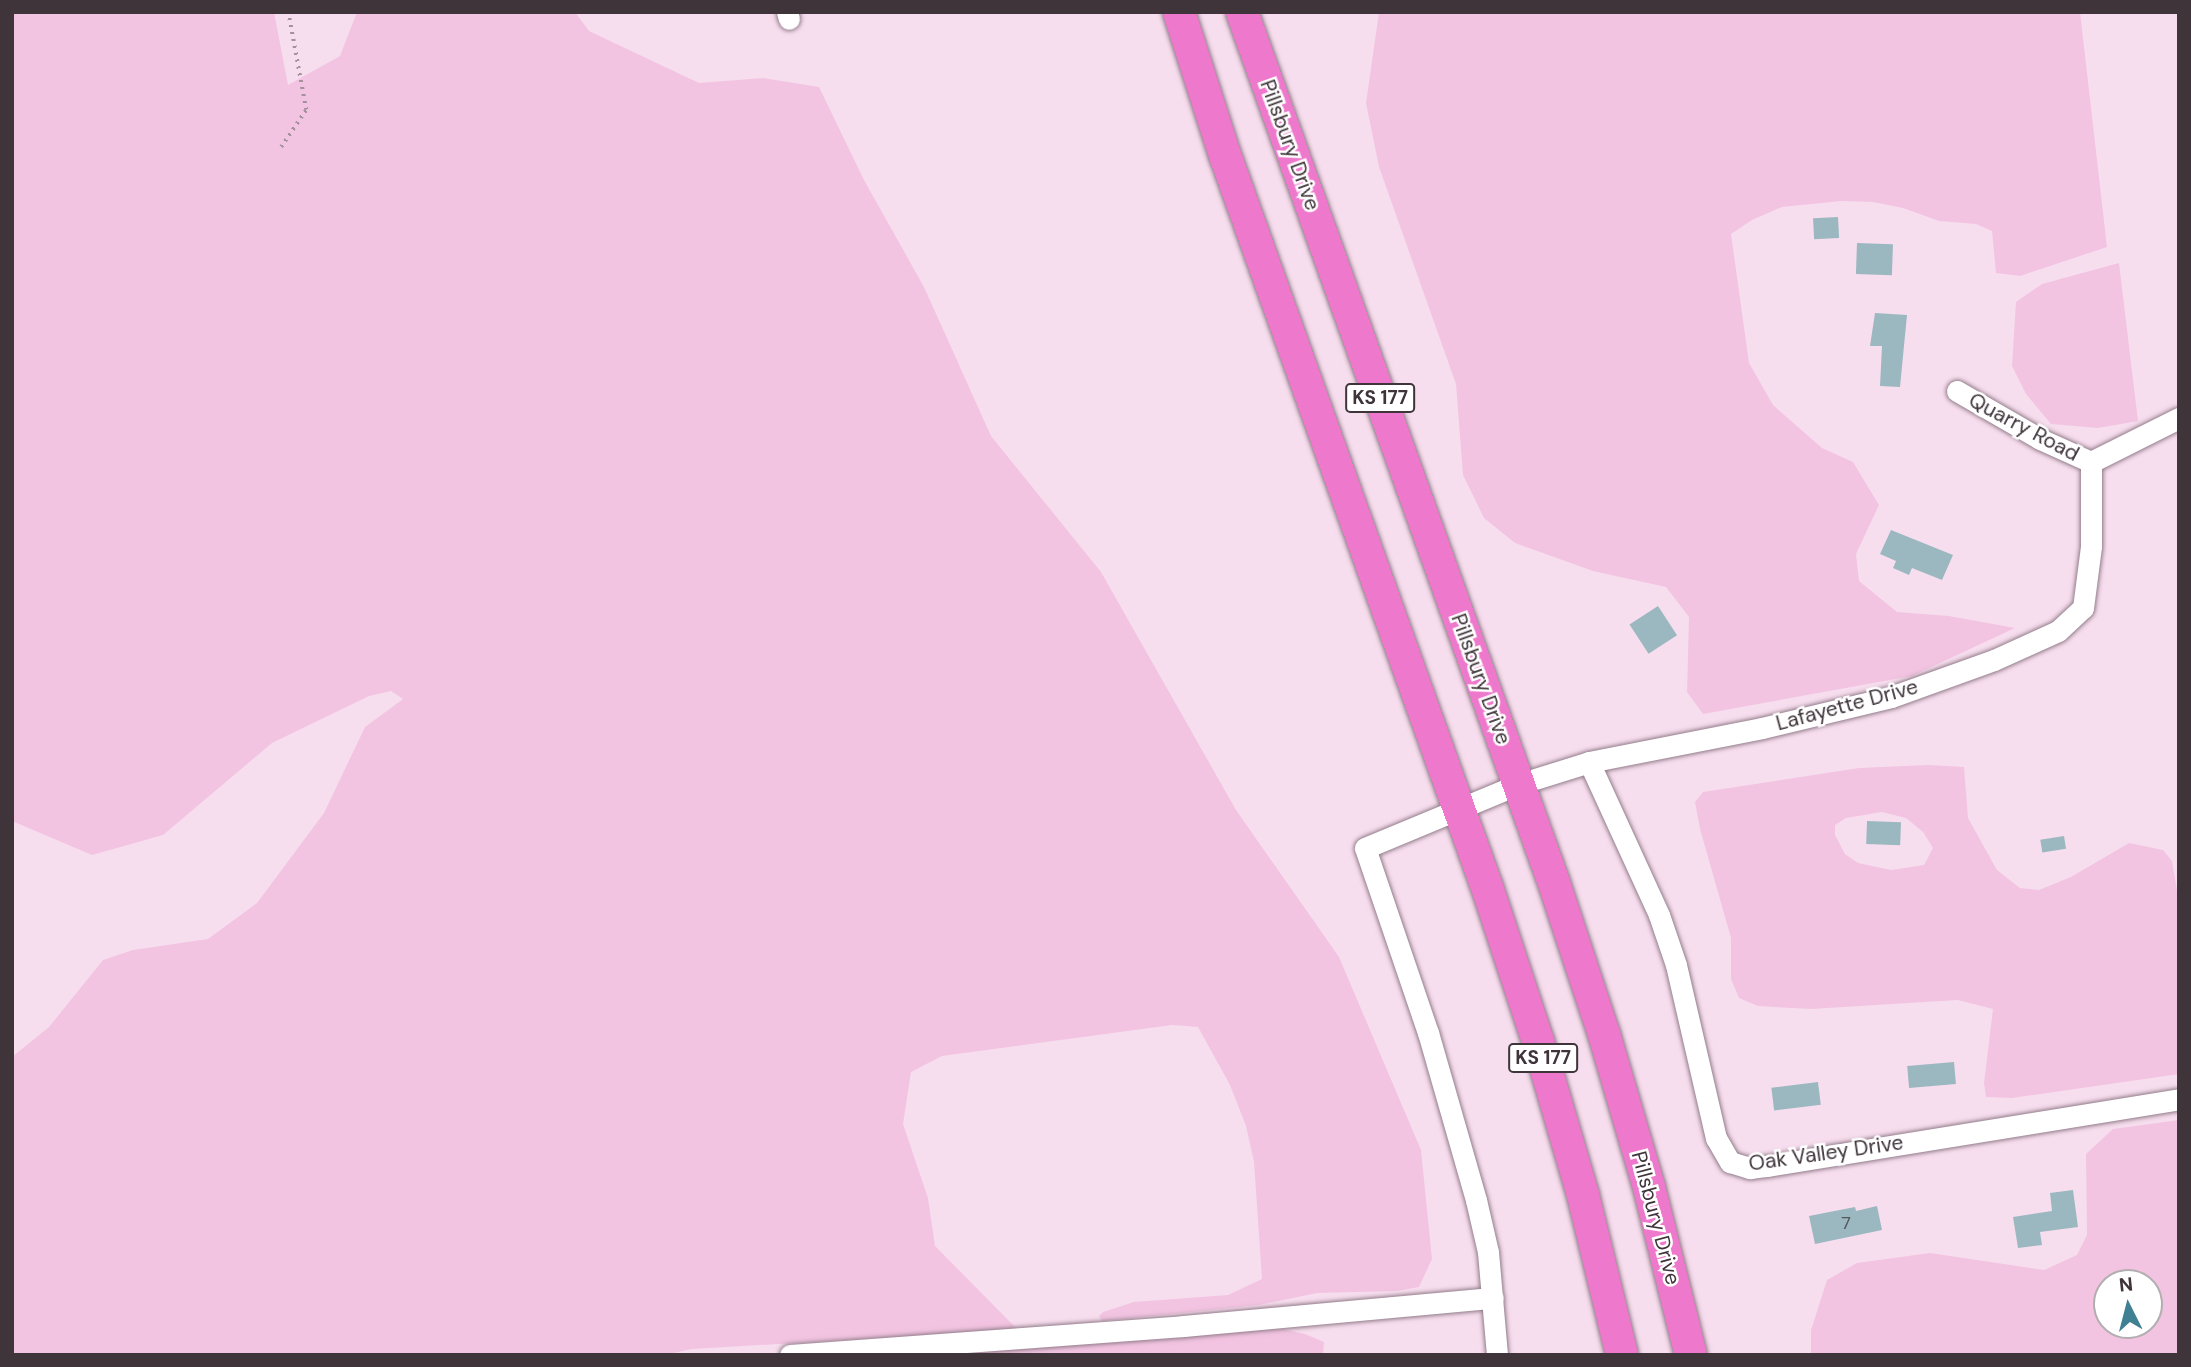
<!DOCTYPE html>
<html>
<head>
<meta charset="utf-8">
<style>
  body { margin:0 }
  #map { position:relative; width:2191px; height:1367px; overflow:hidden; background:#f7deee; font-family:"DM Sans",sans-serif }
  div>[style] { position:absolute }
  .green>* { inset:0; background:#f2c4e1 }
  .building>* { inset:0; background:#9bb8c0; transform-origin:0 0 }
  .path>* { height:3.5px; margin-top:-1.75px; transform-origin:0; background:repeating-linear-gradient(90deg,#a3919d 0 2px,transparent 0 7px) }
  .roads { filter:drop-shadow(0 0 2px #937d8b) drop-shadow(0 0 2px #937d8b) }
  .minor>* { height:21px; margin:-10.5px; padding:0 10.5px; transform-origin:10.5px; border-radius:10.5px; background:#fff }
  .highway>* { height:32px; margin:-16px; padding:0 16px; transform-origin:16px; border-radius:16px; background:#ee78cb }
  span { translate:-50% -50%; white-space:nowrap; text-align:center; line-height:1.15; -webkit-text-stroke:5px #fff; paint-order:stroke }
  .number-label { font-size:18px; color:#55555c }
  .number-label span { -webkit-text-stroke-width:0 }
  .shield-label span { padding:2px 5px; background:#fff; border:2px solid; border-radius:5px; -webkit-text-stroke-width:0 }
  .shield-label { font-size:19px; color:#3e343a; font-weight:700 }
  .street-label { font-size:21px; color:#3e343a }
  .frame { position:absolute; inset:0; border:14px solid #3e343a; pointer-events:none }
  .north { position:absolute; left:2093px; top:1269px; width:70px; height:70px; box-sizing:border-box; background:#fff; border:2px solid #b2aeb0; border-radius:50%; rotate:354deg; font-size:19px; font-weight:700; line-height:28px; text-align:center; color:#3e343a }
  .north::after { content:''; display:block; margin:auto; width:24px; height:32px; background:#3f8193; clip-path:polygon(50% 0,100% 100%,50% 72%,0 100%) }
</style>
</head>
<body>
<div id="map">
  <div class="green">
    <div style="clip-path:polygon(12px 12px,274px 12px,288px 85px,340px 56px,357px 12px,575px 12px,589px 31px,699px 83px,763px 78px,819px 87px,864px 180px,924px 287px,991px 436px,1101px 572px,1236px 810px,1339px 957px,1421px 1150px,1432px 1259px,1419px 1287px,1397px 1291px,1317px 1293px,1259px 1305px,1102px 1321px,1099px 1316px,1103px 1312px,1134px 1302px,1228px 1295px,1262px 1279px,1254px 1162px,1246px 1126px,1230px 1085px,1198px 1027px,1172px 1025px,942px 1056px,911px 1072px,903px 1124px,928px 1198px,935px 1246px,1018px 1330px,692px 1349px,664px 1355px,12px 1355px,12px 1057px,49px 1027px,103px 960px,133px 950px,208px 939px,257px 903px,324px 813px,365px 727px,403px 699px,391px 691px,369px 696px,272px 743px,163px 835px,92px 855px,12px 821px)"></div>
    <div style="clip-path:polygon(1379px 12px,2080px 12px,2107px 247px,2020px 276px,1996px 273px,1992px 231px,1976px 224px,1939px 221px,1903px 208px,1873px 202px,1841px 201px,1782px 207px,1752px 220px,1731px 234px,1749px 363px,1773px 405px,1822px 448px,1853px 462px,1879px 505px,1856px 554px,1859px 581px,1897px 612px,1949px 616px,2015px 628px,1912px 676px,1703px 714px,1687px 692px,1689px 617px,1666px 587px,1593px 571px,1515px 543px,1484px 518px,1463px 475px,1456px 384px,1379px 167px,1366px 103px)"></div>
    <div style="clip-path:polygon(2119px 263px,2138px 421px,2098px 428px,2051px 424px,2026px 394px,2012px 366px,2016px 302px,2042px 284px)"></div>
    <div style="clip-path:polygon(evenodd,1928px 765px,1964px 767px,1968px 818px,1997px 870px,2020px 888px,2039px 890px,2071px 877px,2129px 843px,2163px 850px,2172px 861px,2179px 902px,2179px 1074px,2012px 1098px,1986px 1097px,1984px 1083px,1993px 1009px,1958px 1000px,1811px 1009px,1758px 1006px,1739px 998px,1731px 979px,1731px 938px,1700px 829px,1695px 802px,1703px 792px,1859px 768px,1928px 765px,1882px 812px,1906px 818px,1923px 832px,1933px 848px,1924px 865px,1891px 870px,1858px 863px,1845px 854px,1835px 835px,1835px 825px,1846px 818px,1882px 812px)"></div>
    <div style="clip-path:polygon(evenodd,2179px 1120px,2179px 1355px,1811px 1355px,1811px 1330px,1827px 1280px,1857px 1263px,1930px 1253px,2044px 1270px,2077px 1255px,2087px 1235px,2086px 1154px,2113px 1129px,2179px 1120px,2149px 1283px,2149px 1325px,2107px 1325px,2107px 1283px,2149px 1283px)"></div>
    <div style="clip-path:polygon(1282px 1329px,1305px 1334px,1324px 1342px,1323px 1355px,925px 1355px)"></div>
  </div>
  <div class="building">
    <div style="left:1838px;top:217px;width:21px;height:25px;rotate:87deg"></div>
    <div style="left:1857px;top:243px;width:36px;height:31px;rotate:2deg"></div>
    <div style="clip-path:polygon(1875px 313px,1907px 315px,1900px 387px,1880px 386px,1882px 346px,1870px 346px)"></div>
    <div style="clip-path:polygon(1891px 530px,1953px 555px,1942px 580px,1912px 568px,1909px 575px,1893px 568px,1896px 561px,1880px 554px)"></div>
    <div style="left:1658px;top:606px;width:35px;height:34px;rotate:57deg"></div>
    <div style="left:1867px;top:821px;width:34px;height:23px;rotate:2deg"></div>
    <div style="left:2064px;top:836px;width:13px;height:24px;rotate:81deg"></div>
    <div style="left:1954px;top:1062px;width:22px;height:47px;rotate:85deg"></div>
    <div style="left:1818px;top:1082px;width:23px;height:47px;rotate:83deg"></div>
    <div style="clip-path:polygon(2073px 1190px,2078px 1227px,2040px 1232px,2042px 1245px,2018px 1248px,2013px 1217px,2052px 1211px,2050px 1193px)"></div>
    <div style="clip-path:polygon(1877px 1206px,1882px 1230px,1815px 1244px,1809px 1216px,1855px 1207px,1856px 1211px)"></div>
  </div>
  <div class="path">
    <div style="left:281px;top:147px;width:45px;rotate:-56deg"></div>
    <div style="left:306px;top:110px;width:100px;rotate:-100.4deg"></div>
  </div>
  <div class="roads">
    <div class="minor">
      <div style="left:787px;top:12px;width:7px;rotate:74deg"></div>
      <div style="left:1957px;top:391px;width:96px;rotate:30deg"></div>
      <div style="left:2040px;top:439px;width:56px;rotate:24.3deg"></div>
      <div style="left:2091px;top:462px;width:98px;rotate:-26.6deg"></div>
      <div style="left:1589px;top:762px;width:168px;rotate:65.4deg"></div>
      <div style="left:1659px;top:915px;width:53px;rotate:71.2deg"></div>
      <div style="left:1676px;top:965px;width:178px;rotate:77deg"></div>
      <div style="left:1716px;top:1138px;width:28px;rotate:60deg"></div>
      <div style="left:1730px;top:1162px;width:21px;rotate:17deg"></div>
      <div style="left:1750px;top:1168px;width:17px;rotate:-7deg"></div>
      <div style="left:1767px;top:1166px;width:417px;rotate:-9.2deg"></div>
      <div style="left:790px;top:1355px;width:394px;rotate:-4.2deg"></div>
      <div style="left:1183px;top:1326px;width:311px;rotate:-5.2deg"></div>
      <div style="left:1497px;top:1355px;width:103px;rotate:-95deg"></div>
      <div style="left:1488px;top:1252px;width:53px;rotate:-103deg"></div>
      <div style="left:1476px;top:1200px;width:174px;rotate:-106deg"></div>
      <div style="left:1428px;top:1033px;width:195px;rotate:-108.8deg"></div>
      <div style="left:1365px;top:848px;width:167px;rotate:-22.6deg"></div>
      <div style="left:1519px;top:784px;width:73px;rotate:-17.4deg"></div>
      <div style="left:1589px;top:762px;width:176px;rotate:-11.1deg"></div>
      <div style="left:1762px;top:728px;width:133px;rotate:-13.5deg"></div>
      <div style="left:1891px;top:697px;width:109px;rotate:-19.8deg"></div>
      <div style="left:1994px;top:660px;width:70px;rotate:-24.4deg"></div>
      <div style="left:2058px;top:631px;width:34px;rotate:-43deg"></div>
      <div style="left:2083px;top:608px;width:63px;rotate:-82.6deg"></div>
      <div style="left:2091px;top:546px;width:84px;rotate:-90deg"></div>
    </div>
    <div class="highway">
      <div style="left:1179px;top:12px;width:150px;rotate:72.2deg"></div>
      <div style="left:1225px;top:155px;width:781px;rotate:70.31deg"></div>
      <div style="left:1488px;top:890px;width:159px;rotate:71.7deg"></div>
      <div style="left:1538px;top:1041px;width:160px;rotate:73.7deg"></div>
      <div style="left:1583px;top:1195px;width:165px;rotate:76.3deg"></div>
      <div style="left:1242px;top:12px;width:925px;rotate:70.29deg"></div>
      <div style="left:1554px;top:883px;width:159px;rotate:71.7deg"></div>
      <div style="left:1604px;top:1034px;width:159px;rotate:73.6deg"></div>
      <div style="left:1649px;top:1187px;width:173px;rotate:76deg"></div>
    </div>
  </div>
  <div class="number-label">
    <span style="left:1846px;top:1223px">7</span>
  </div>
  <div class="shield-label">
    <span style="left:1380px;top:398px">KS 177</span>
    <span style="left:1543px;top:1058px">KS 177</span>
  </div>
  <div class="street-label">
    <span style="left:1290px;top:145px;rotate:70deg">Pillsbury Drive</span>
    <span style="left:2024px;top:427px;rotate:28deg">Quarry Road</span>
    <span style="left:1481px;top:679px;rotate:70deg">Pillsbury Drive</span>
    <span style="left:1847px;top:705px;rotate:-15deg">Lafayette Drive</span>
    <span style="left:1826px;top:1153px;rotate:-8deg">Oak Valley Drive</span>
    <span style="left:1656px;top:1218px;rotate:75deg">Pillsbury Drive</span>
  </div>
  <div class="frame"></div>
  <div class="north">N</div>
</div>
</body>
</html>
